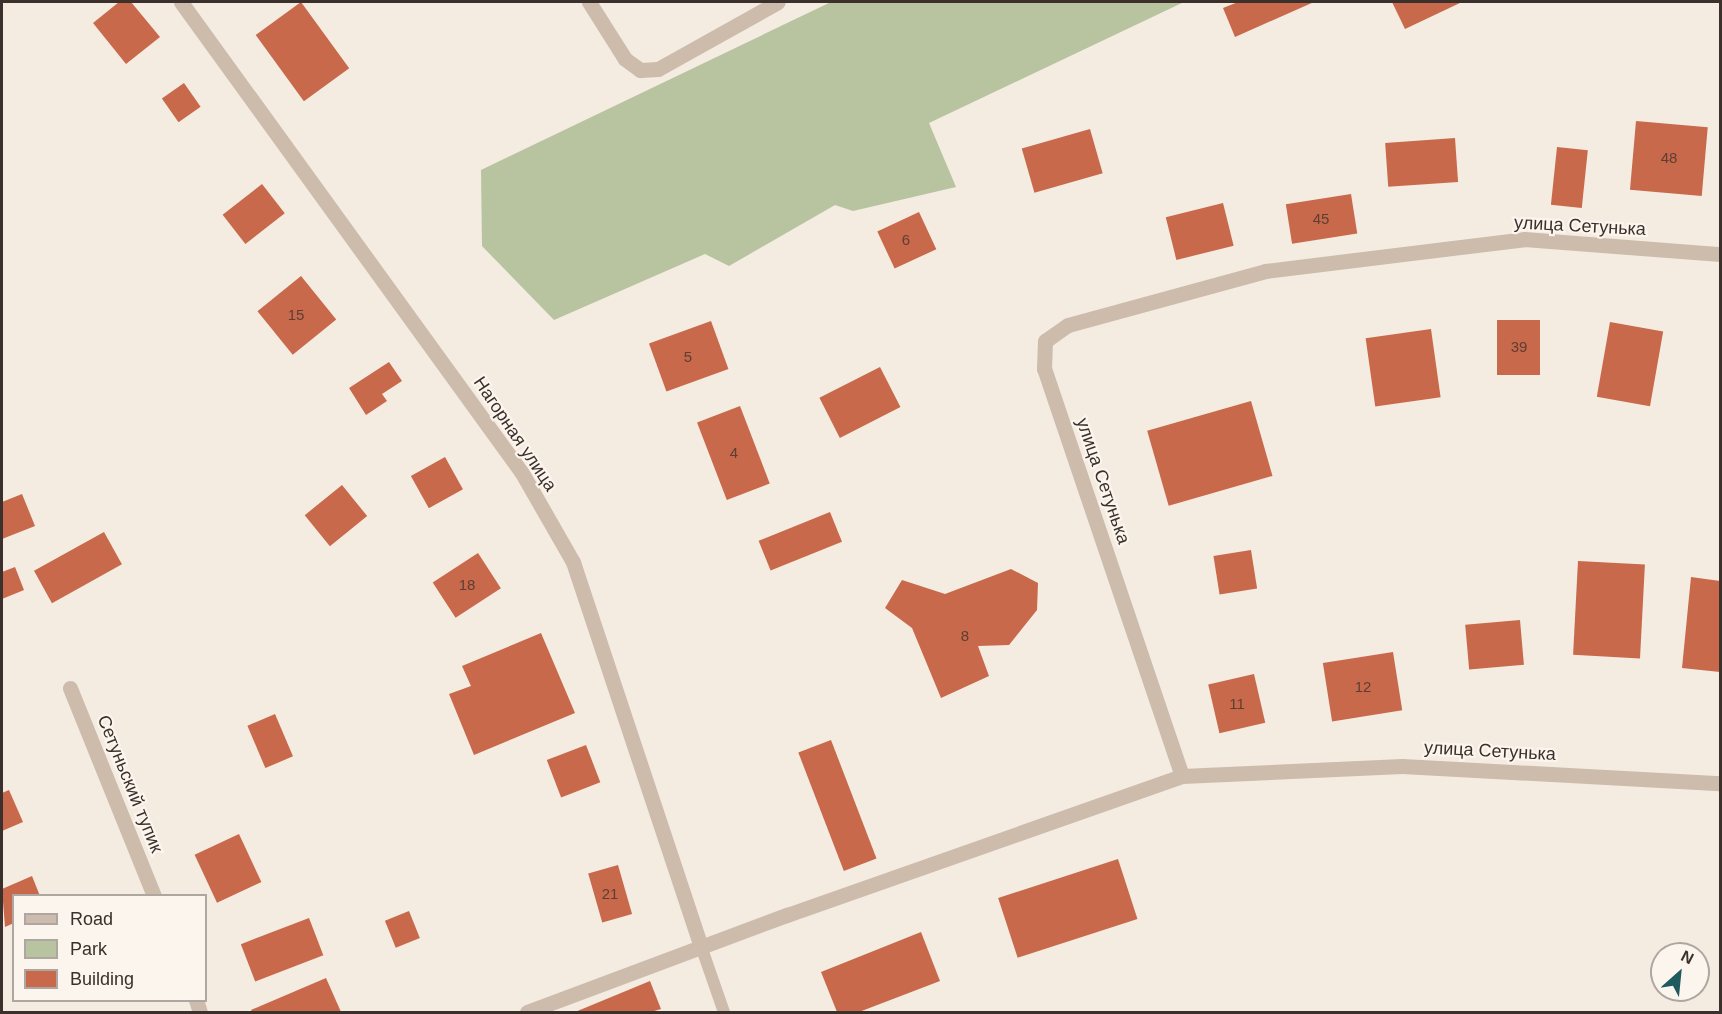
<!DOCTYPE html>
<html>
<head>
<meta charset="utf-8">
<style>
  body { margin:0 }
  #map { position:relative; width:1722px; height:1014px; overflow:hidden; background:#f4ebe1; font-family:Arial,sans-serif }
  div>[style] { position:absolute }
  .green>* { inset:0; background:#b8c4a0 }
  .building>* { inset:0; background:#c8694b; transform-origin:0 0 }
  .service>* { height:12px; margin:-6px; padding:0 6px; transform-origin:6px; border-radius:6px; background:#cdbbac }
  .minor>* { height:15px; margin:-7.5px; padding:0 7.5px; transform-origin:7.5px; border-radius:7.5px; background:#cdbbac }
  span { translate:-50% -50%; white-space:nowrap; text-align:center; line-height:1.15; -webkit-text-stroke:4.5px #fbf5ee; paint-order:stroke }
  .number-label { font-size:15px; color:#5e3e33 }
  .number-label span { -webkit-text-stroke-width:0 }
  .street-label { font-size:18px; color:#3b302b }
  .frame { position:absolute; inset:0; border:3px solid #3b302b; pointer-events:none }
  .legend { position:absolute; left:12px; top:894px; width:195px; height:108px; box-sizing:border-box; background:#fbf5ee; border:2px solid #aea6a0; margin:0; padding:8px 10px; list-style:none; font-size:18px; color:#3b302b }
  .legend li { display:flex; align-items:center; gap:12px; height:30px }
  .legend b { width:30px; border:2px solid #aea6a0 }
  .north { position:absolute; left:1650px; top:942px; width:60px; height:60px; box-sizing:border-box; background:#fbf5ee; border:2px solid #aea6a0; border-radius:50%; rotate:27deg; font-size:16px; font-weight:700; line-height:24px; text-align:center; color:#3b302b }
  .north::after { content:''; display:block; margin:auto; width:21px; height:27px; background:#1f5a5e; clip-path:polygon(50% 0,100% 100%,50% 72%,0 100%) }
</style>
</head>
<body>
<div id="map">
  <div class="green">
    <div style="clip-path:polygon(831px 2px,1184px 2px,929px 123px,956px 187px,853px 211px,835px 205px,729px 266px,705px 254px,554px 320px,482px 246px,481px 170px)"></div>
  </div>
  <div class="building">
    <div style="clip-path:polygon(119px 2px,131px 2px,160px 37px,126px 64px,93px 23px)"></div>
    <div style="left:301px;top:2px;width:82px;height:56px;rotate:54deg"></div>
    <div style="clip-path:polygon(1238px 2px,1314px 2px,1235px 37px,1223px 8px)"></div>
    <div style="clip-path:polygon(1392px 2px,1462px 2px,1405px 29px)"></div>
    <div style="left:184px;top:83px;width:29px;height:27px;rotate:55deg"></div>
    <div style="left:1636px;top:121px;width:72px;height:69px;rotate:5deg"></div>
    <div style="left:1090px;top:129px;width:46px;height:71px;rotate:74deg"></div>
    <div style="left:1455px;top:138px;width:44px;height:70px;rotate:86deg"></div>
    <div style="left:1557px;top:147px;width:31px;height:58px;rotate:6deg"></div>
    <div style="left:262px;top:184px;width:37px;height:50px;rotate:52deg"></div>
    <div style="left:1351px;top:194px;width:40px;height:66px;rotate:81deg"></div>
    <div style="left:1223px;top:203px;width:44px;height:59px;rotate:76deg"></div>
    <div style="left:919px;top:212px;width:41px;height:46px;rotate:65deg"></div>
    <div style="left:301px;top:276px;width:56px;height:56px;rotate:51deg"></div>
    <div style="left:1497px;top:320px;width:43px;height:55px"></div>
    <div style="left:711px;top:321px;width:51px;height:66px;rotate:70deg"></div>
    <div style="left:1610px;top:322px;width:54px;height:76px;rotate:10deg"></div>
    <div style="left:1431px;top:329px;width:69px;height:66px;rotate:82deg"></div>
    <div style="clip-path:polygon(389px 362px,402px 381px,382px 394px,387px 401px,366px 415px,349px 388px)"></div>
    <div style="left:880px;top:367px;width:45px;height:68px;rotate:63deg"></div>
    <div style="left:1251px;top:401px;width:78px;height:108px;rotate:74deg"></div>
    <div style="left:740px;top:406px;width:83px;height:46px;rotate:69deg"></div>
    <div style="left:445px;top:457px;width:37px;height:39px;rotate:61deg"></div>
    <div style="left:342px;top:485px;width:40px;height:48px;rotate:51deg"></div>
    <div style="clip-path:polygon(22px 494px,35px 526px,2px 539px,2px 502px)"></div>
    <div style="left:830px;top:512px;width:32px;height:77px;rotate:68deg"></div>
    <div style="left:104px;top:532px;width:37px;height:80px;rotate:61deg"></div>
    <div style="left:1251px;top:550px;width:39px;height:38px;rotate:81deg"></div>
    <div style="left:478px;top:553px;width:42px;height:54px;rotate:57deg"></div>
    <div style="left:1578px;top:561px;width:67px;height:94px;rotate:3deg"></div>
    <div style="clip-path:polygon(15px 567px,24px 590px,2px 599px,2px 572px)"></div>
    <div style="clip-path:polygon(1011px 569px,1038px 583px,1037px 610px,1009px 645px,978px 646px,989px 676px,941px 698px,912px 628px,885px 608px,902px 580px,945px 594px)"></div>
    <div style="clip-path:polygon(1691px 577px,1720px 581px,1720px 672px,1682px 668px)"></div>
    <div style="left:1520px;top:620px;width:45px;height:55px;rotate:85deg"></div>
    <div style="clip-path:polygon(541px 633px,575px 713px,474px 755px,449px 694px,471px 686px,462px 666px)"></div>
    <div style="left:1393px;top:652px;width:59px;height:71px;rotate:81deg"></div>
    <div style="left:1254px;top:674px;width:50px;height:47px;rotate:77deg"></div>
    <div style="left:275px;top:714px;width:46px;height:30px;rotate:67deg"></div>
    <div style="left:831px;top:740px;width:127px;height:35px;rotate:69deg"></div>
    <div style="left:586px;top:745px;width:40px;height:42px;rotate:69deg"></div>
    <div style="clip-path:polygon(9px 790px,23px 822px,2px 831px,2px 793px)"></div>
    <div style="left:239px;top:834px;width:53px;height:49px;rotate:65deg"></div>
    <div style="left:1118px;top:859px;width:63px;height:126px;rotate:72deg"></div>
    <div style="left:618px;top:865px;width:51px;height:31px;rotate:74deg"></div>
    <div style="clip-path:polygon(32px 876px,40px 896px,14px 896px,14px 923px,5px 927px,2px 889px)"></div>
    <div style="left:409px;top:911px;width:29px;height:26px;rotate:68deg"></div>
    <div style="left:309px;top:918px;width:40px;height:73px;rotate:69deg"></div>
    <div style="clip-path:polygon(921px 932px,940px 981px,859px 1012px,837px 1012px,821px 972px)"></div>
    <div style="clip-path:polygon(326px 978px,341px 1012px,252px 1012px,251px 1010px)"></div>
    <div style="clip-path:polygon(650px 981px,661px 1009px,651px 1012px,575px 1012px)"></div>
  </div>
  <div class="service">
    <div style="left:702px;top:949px;width:67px;rotate:70.8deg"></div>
  </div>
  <div class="minor">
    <div style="left:181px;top:2px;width:581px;rotate:54.1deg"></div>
    <div style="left:522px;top:473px;width:103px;rotate:60.2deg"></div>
    <div style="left:573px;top:562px;width:408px;rotate:71.6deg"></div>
    <div style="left:589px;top:2px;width:67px;rotate:57.7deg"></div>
    <div style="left:625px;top:59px;width:19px;rotate:36deg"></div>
    <div style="left:640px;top:70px;width:18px;rotate:-3deg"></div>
    <div style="left:658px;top:69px;width:137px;rotate:-29.2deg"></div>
    <div style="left:70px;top:688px;width:224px;rotate:68deg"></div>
    <div style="left:1182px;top:776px;width:430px;rotate:-108.7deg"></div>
    <div style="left:1044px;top:369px;width:28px;rotate:-88deg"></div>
    <div style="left:1045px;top:341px;width:28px;rotate:-35deg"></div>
    <div style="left:1068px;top:325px;width:204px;rotate:-15.3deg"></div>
    <div style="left:1265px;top:271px;width:261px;rotate:-7deg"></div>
    <div style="left:1524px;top:239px;width:197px;rotate:4.4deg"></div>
    <div style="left:196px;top:1000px;width:13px;rotate:72deg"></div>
    <div style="left:527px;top:1012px;width:278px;rotate:-20.5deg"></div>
    <div style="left:787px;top:915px;width:419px;rotate:-19.4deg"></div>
    <div style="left:1182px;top:776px;width:220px;rotate:-2.6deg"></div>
    <div style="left:1402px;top:766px;width:318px;rotate:3.1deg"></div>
  </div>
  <div class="number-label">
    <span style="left:1669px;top:158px">48</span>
    <span style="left:1321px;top:219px">45</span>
    <span style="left:906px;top:240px">6</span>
    <span style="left:296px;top:315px">15</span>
    <span style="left:1519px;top:347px">39</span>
    <span style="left:688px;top:357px">5</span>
    <span style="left:734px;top:453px">4</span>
    <span style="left:467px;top:585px">18</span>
    <span style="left:965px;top:636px">8</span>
    <span style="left:1363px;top:687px">12</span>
    <span style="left:1237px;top:704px">11</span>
    <span style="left:610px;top:894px">21</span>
  </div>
  <div class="street-label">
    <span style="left:1580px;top:226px;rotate:3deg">улица Сетунька</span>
    <span style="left:515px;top:434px;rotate:56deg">Нагорная улица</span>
    <span style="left:1103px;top:481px;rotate:71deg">улица Сетунька</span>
    <span style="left:1490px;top:751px;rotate:3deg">улица Сетунька</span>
    <span style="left:130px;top:784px;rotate:68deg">Сетуньский тупик</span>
  </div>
  <div class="frame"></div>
  <ul class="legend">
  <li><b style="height:8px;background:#cdbbac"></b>Road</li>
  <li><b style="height:16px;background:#b8c4a0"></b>Park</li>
  <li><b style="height:16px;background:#c8694b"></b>Building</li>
  </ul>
  <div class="north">N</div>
</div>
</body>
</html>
